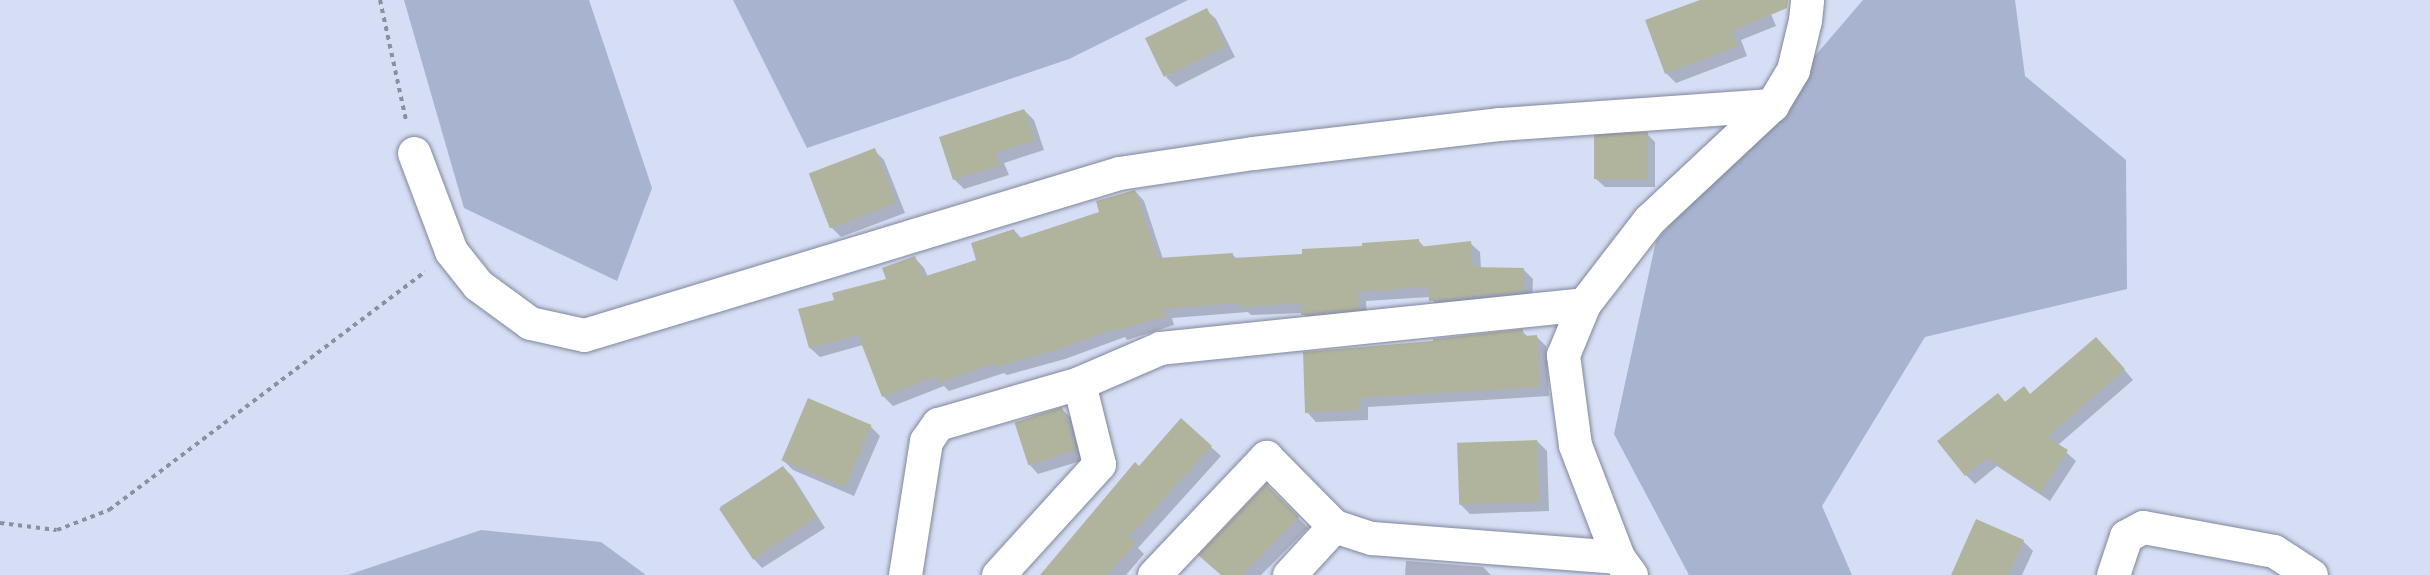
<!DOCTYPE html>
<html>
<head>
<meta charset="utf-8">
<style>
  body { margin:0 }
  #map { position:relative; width:2430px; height:575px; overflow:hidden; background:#d6def5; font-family:"DM Sans",sans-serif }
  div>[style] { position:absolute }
  .green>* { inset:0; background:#a8b3cf }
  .shadow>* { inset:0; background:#0003 }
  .building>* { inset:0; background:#b1b49d; transform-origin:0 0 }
  .path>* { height:4px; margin-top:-2px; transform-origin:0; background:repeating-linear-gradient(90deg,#8a90a0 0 4.5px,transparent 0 9px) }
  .roads { filter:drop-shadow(0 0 2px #80879c) drop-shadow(0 0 2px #80879c) }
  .minor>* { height:33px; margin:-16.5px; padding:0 16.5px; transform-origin:16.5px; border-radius:16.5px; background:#fff }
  span { translate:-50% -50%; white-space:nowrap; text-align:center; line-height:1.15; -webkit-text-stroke:4.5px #e5ecfe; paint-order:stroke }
</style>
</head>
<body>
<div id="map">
  <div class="green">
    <div style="clip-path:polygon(404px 0,589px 0,652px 188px,617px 281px,464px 208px)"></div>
    <div style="clip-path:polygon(733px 0,1188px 0,1069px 59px,807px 148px)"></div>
    <div style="clip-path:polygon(1863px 0,2015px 0,2025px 76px,2126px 160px,2127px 289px,1925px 337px,1822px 506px,1852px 575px,1689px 575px,1614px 434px,1656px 241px)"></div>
    <div style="clip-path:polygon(481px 530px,601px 542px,646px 575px,348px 575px)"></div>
  </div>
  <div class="shadow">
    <div style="clip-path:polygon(1704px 0,1765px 0,1776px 26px,1741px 40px,1747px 56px,1676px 83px,1666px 73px)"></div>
    <div style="clip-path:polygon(1206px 10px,1216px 19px,1235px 57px,1176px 87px,1166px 77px)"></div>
    <div style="clip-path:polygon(1024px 110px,1034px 120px,1044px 150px,1004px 163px,1009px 175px,964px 189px,955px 180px,941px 138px)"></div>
    <div style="clip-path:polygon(1647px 134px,1655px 142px,1655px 187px,1605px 187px,1596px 179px)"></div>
    <div style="clip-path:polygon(874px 150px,884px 160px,905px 213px,841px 237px,831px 227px)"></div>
    <div style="clip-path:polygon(1135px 191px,1144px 201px,1163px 259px,1232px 254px,1237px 259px,1304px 256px,1418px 240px,1425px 248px,1470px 243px,1480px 252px,1481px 268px,1523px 269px,1533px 279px,1532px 300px,1440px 310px,1430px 297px,1366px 301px,1367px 318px,1312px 323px,1303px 313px,1251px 315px,1248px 312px,1172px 318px,1174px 325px,1127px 340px,1125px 337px,1065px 359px,1007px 375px,1004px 373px,949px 391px,944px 386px,893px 406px,883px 396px,863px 345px,820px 357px,810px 348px,835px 301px,888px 280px,915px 258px,924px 268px,928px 277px,978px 261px,1014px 230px,1022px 239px,1101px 213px)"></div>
    <div style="clip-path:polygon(1522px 331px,1528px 337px,1536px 336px,1546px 346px,1549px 396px,1368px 407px,1368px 420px,1316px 422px,1307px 412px,1435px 342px)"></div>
    <div style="clip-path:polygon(2106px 348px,2133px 380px,2058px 445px,2076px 461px,2050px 501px,1997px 466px,1975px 484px,1966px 475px,1998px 395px,2006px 403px,2031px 395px)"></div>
    <div style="clip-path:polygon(1062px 409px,1072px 419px,1084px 460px,1038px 474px,1029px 464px)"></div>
    <div style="clip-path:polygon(870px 426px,880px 436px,854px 496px,793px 470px,783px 460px)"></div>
    <div style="clip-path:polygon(1537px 441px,1547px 451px,1549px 511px,1470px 514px,1460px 504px)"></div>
    <div style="clip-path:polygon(1211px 447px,1221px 456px,1138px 548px,1144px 554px,1126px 575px,1041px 575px,1135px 464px,1140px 468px)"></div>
    <div style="clip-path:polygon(783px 467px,793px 477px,825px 528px,762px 568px,753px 558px,720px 507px)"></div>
    <div style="clip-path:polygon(1266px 486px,1308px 528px,1261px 575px,1221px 575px)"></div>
    <div style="clip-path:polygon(2023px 541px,2033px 551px,2022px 575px,1953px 575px)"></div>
    <div style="clip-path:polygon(1406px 561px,1483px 567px,1491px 575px,1405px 575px)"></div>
  </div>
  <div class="building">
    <div style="clip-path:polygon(1700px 0,1788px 0,1787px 8px,1732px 31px,1738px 46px,1665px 74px,1645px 20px)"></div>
    <div style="left:1207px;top:8px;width:43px;height:69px;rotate:64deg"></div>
    <div style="clip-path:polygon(1024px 109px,1035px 140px,995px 153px,1000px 165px,953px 180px,939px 137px)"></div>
    <div style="left:1648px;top:132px;width:47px;height:54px;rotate:90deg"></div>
    <div style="left:875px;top:148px;width:59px;height:71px;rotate:69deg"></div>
    <div style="clip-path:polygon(1135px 190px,1158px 258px,1233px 253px,1233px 258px,1302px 254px,1302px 249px,1362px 246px,1362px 243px,1419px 239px,1419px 247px,1471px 241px,1473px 267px,1524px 268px,1524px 291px,1429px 301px,1428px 287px,1358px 292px,1359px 309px,1301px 315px,1301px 303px,1240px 307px,1240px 303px,1164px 309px,1166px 316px,1117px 331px,1116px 328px,1056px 350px,996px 367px,995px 363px,938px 383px,936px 376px,882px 397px,858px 335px,809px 348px,798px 309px,834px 300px,832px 293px,886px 279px,882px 268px,915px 256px,923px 277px,976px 260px,971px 243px,1014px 229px,1017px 239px,1099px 212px,1096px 201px)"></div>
    <div style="clip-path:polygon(1523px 329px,1523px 336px,1537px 335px,1540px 387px,1359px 398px,1359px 410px,1305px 413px,1303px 352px,1433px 341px,1433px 339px)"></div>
    <div style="clip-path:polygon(2096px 337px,2125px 369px,2047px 437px,2068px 450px,2040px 493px,1987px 458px,1965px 476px,1937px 441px,1998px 393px,2005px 402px,2024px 386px,2030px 394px)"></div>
    <div style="left:808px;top:398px;width:69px;height:68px;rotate:23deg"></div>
    <div style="left:1062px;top:407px;width:45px;height:50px;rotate:72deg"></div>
    <div style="clip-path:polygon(1181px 418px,1212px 446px,1129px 537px,1136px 543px,1107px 575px,1040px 575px,1135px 462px,1139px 466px)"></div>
    <div style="left:1537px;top:440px;width:62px;height:80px;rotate:88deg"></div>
    <div style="left:783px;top:466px;width:61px;height:77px;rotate:56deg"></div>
    <div style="clip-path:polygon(1266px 484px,1299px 517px,1242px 575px,1221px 575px,1198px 555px)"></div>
    <div style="clip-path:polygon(1976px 519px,2024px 540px,2008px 575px,1951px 575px)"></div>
  </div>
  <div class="path">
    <div style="left:380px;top:0;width:123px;rotate:77.8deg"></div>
    <div style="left:0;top:523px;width:57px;rotate:7deg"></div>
    <div style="left:57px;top:530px;width:56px;rotate:-21deg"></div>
    <div style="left:109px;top:510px;width:396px;rotate:-37deg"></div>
  </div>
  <div class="roads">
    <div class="minor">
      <div style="left:414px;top:153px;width:105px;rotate:69.3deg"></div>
      <div style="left:451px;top:251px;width:43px;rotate:51.5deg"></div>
      <div style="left:478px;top:285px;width:64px;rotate:36.2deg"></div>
      <div style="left:530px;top:323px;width:55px;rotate:12.5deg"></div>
      <div style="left:584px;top:335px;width:559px;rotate:-16.85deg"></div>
      <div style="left:1119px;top:173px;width:135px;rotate:-8.5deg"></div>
      <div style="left:1253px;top:153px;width:249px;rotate:-6.7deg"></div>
      <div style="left:1500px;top:124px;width:273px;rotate:-4deg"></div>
      <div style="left:905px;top:575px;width:136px;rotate:-81.1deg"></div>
      <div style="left:926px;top:441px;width:21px;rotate:-55deg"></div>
      <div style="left:938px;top:424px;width:147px;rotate:-16.2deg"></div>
      <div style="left:1079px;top:383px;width:88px;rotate:-23.4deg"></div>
      <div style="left:1160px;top:348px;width:426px;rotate:-5.9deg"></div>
      <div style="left:998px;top:575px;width:150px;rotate:-47.7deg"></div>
      <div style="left:1099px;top:464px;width:83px;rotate:-103.9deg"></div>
      <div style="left:1154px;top:575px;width:163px;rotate:-46.5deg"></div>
      <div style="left:1266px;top:457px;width:97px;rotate:45.4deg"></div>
      <div style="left:1334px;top:526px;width:40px;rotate:18deg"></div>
      <div style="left:1372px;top:538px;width:247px;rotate:4.4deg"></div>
      <div style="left:1289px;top:575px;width:67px;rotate:-47.4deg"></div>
      <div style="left:1631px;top:575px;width:22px;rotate:-126deg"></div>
      <div style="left:1618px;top:557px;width:120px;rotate:-111deg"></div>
      <div style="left:1575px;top:445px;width:91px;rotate:-97.6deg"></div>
      <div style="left:1563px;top:355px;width:55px;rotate:-67.6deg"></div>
      <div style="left:1584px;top:304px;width:106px;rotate:-52.3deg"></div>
      <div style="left:1649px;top:220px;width:168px;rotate:-43.1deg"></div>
      <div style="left:1772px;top:105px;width:41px;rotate:-59deg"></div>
      <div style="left:1793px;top:70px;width:51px;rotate:-76.5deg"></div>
      <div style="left:1805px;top:20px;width:20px;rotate:-84deg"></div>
      <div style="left:2113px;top:575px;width:41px;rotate:-71.6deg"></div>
      <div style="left:2126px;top:536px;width:19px;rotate:-28deg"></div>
      <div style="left:2143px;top:527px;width:133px;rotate:10.4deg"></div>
      <div style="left:2274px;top:551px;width:44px;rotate:33deg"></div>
    </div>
  </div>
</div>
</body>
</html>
